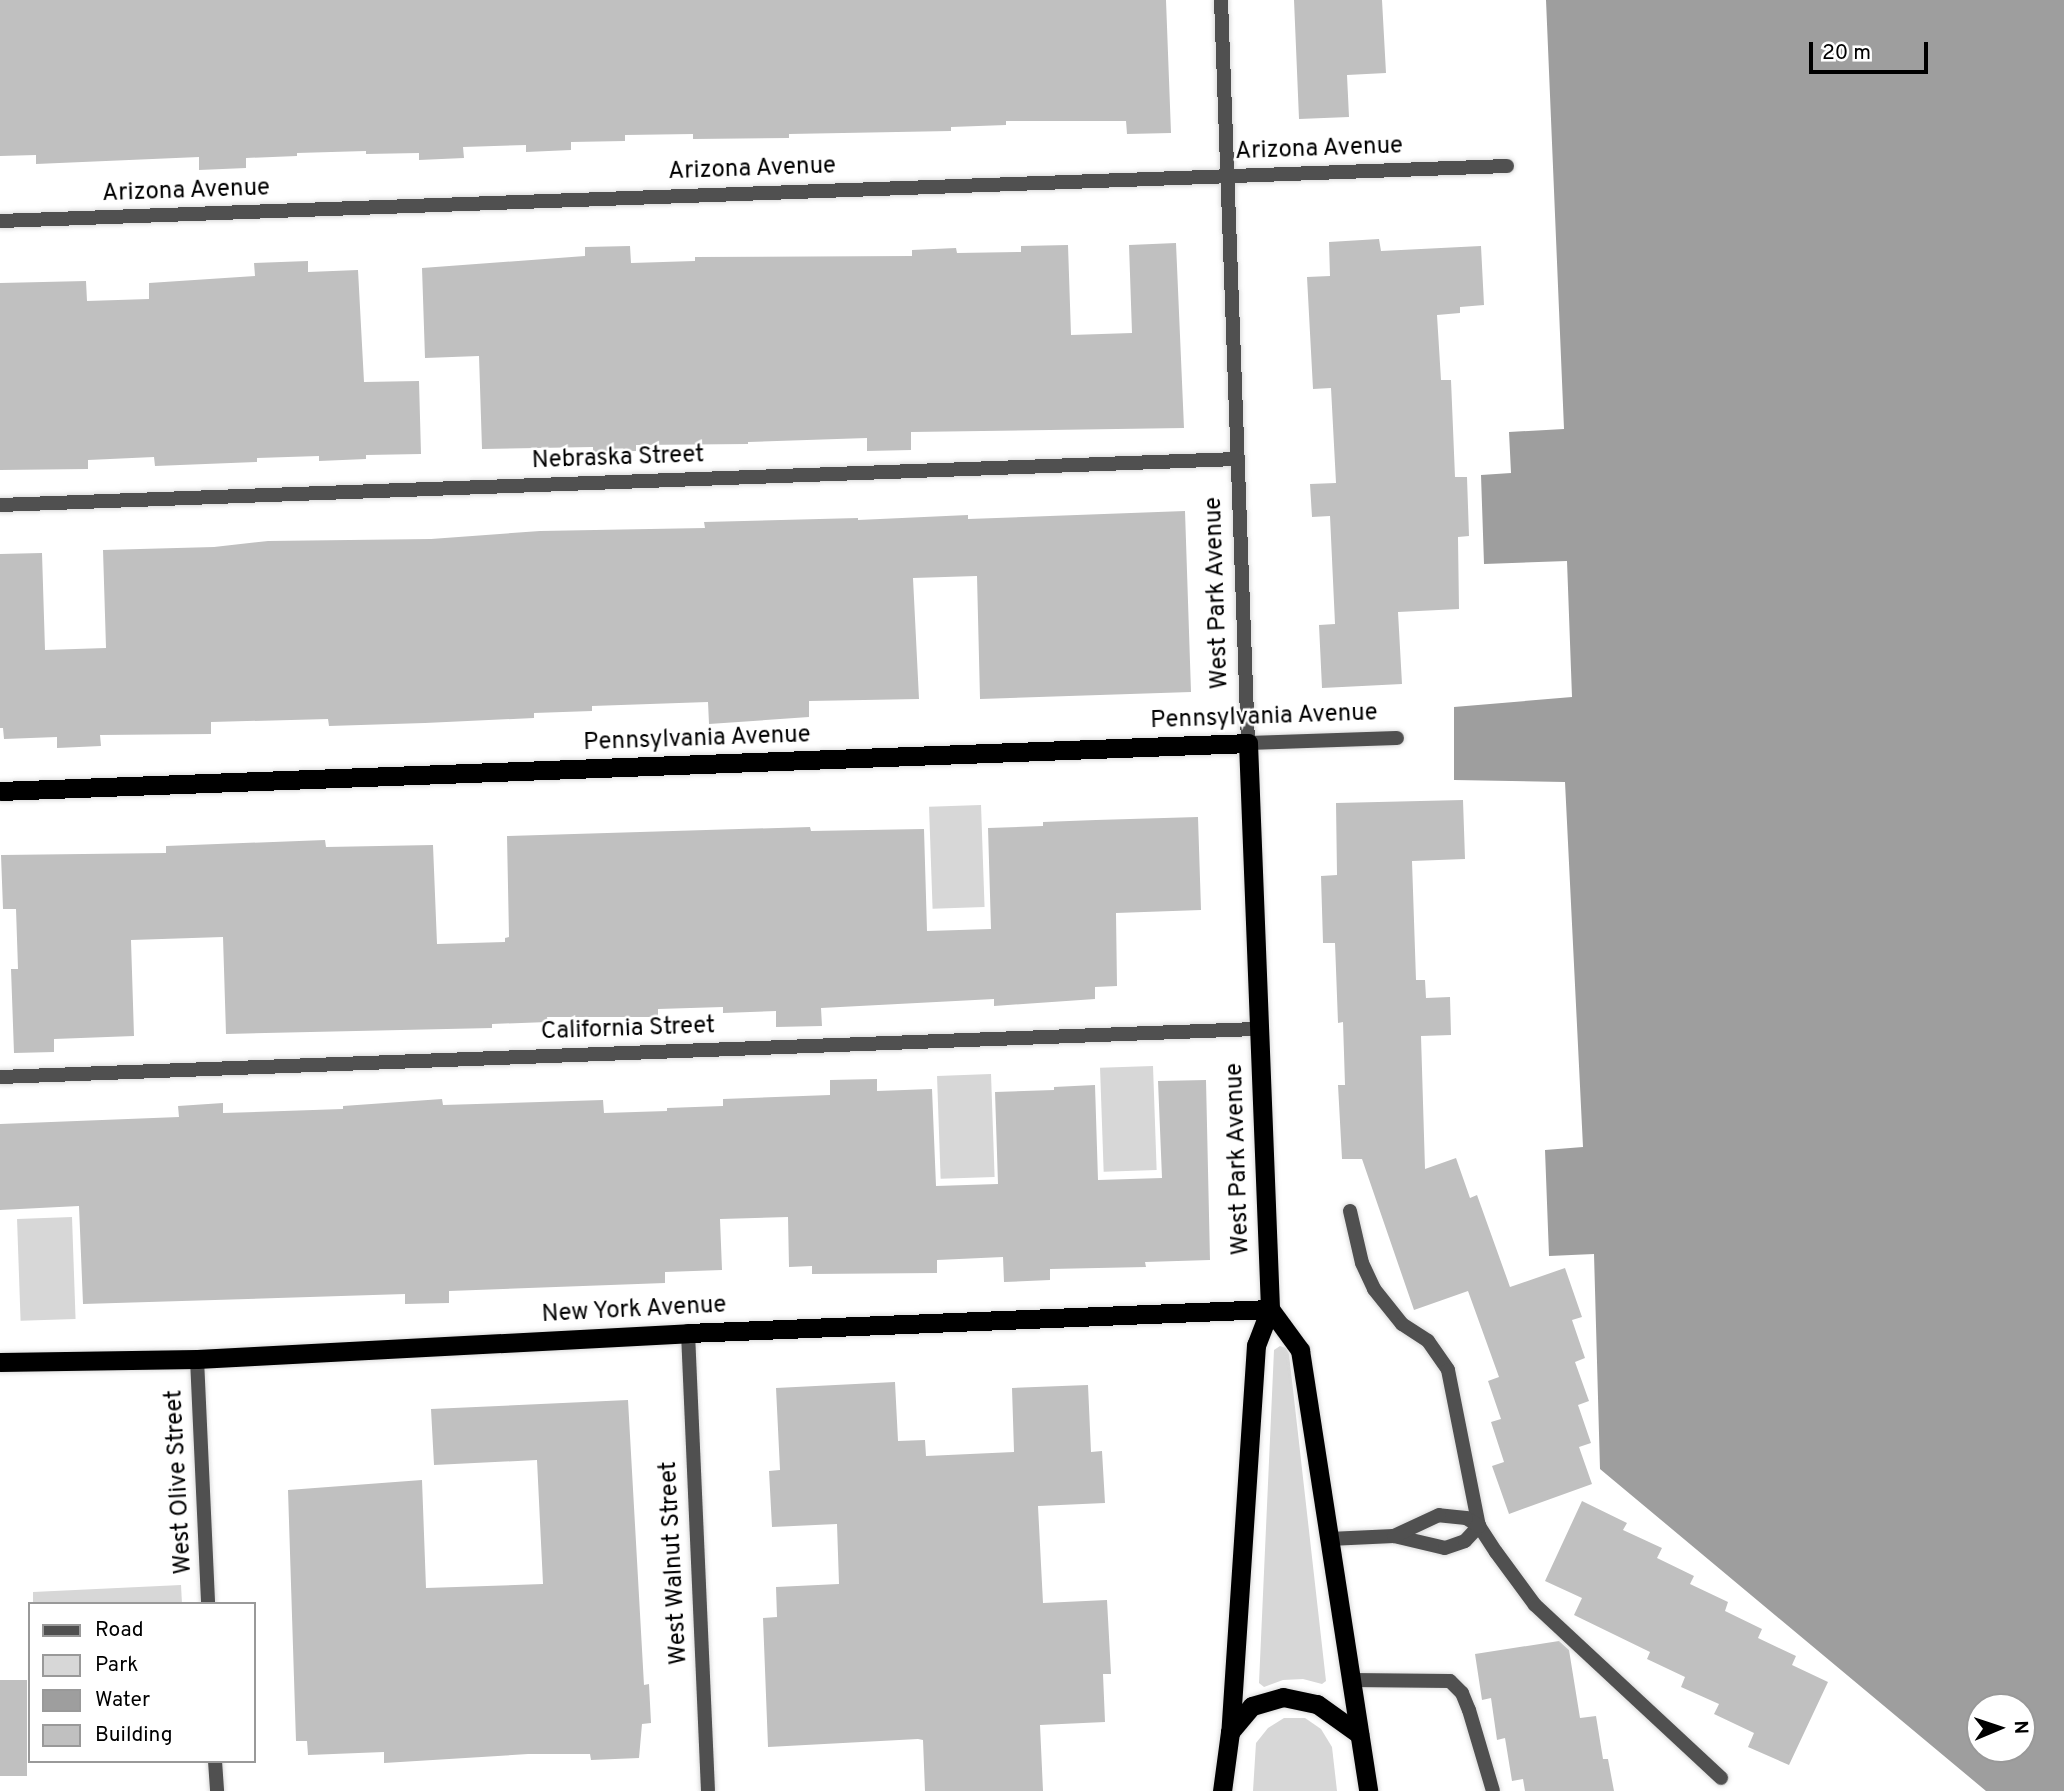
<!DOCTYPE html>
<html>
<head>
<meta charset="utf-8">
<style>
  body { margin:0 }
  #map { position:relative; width:2064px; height:1791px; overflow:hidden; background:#fff; font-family:Overpass,sans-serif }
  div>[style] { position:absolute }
  .green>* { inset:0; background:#d7d7d7; transform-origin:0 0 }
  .water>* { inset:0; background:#9e9e9e }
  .building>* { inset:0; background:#c0c0c0; transform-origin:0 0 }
  .roads { filter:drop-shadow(0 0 2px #dbdbdb) drop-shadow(0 0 2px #dbdbdb) }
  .service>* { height:14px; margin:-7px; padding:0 7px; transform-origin:7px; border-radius:7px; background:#505050 }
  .minor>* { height:14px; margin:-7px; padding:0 7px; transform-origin:7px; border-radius:7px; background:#505050 }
  .trunk>* { height:19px; margin:-9.5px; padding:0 9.5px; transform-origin:9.5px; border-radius:9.5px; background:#000 }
  span { translate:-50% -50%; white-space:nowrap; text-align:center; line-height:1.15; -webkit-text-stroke:5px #fff; paint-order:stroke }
  .street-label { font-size:24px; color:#000 }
  .legend { position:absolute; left:28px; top:1602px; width:228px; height:161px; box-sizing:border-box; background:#fff; border:2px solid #999; margin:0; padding:9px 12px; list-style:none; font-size:21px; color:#000 }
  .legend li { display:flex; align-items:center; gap:14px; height:35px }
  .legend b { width:35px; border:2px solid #999 }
  .north { position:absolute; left:1966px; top:1693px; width:70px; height:70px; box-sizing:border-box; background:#fff; border:2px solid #999; border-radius:50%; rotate:88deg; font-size:19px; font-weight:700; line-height:28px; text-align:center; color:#000 }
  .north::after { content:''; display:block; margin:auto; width:24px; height:32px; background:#000; clip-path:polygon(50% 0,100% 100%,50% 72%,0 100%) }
  .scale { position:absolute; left:1809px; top:42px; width:119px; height:32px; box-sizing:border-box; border:4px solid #000; border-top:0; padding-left:9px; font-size:21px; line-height:24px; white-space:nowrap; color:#000; -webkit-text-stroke:5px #fff; paint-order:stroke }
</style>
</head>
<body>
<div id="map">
  <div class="green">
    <div style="left:981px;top:805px;width:102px;height:52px;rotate:88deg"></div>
    <div style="left:1153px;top:1066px;width:104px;height:53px;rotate:88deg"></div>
    <div style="left:991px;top:1074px;width:103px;height:54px;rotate:88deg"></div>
    <div style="left:72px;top:1217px;width:102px;height:55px;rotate:88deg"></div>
    <div style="clip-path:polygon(1280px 1346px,1286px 1348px,1289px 1354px,1326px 1681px,1322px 1684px,1303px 1679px,1283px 1680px,1264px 1687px,1259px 1683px,1274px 1350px)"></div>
    <div style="clip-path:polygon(181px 1585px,182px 1604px,33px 1604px,33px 1592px)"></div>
    <div style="clip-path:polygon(1284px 1718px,1305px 1718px,1321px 1729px,1332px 1747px,1337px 1791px,1253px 1791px,1256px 1743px,1268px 1728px)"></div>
  </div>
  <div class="water">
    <div style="clip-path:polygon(evenodd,1546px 0,2064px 0,2064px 1791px,1986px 1791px,1600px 1469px,1594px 1254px,1549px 1256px,1545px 1150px,1583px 1147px,1565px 782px,1454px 780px,1454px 707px,1572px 697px,1567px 561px,1484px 564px,1481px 475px,1511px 473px,1509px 432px,1564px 429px,1546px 0,1980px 1707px,2022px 1707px,2022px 1749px,1980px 1749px,1980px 1707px)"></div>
  </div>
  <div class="building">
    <div style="clip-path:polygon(0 0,1166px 0,1171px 133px,1127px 134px,1126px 121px,1006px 121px,1006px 125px,951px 127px,951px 131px,789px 134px,789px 138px,693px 139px,693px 134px,625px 135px,625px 141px,571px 142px,571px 150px,526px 152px,526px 145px,463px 147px,464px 158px,419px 160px,419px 153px,366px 154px,366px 151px,297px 153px,297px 156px,246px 158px,246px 168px,199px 170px,199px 157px,36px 164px,36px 155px,0 156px)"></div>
    <div style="clip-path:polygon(1294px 0,1382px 0,1386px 73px,1347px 75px,1349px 117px,1299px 119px)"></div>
    <div style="clip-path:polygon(1379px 239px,1381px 251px,1481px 246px,1484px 305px,1460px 307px,1460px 313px,1437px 315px,1441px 380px,1451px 380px,1455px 477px,1467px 477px,1469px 536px,1458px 537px,1459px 609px,1398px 612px,1402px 684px,1322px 688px,1319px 625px,1335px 624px,1330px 516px,1312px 517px,1310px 484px,1336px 483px,1331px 388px,1313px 389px,1307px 277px,1330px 276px,1329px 242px)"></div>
    <div style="clip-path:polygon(1176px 243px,1184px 428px,911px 432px,911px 450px,867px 451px,867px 438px,748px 442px,748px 444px,636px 445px,636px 451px,593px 452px,593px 447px,482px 449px,479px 356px,425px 358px,422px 268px,585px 256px,585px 247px,630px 246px,631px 263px,695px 261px,695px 257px,912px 256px,912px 250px,956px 248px,957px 253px,1021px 252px,1021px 246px,1068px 245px,1071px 335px,1132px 333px,1129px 245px)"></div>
    <div style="clip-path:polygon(308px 261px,308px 272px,358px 270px,364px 382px,419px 381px,421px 454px,366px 455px,366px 459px,319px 461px,319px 456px,257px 458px,257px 462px,155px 466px,154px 457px,88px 460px,88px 469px,0 470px,0 283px,86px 281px,87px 301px,149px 299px,149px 283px,255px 276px,254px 263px)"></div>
    <div style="clip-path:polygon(1185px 511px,1191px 692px,980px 699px,977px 576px,913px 578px,919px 699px,809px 701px,809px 717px,709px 724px,708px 702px,592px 706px,592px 711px,534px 713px,534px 718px,425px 723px,329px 726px,328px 719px,211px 722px,211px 734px,100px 735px,101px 746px,57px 748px,57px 737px,4px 739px,3px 728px,0 728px,0 554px,42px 553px,45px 650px,106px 648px,103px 550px,214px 547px,268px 541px,431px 539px,540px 531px,705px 528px,704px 522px,858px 518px,858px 520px,968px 515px,968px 519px)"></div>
    <div style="clip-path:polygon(1463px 800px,1465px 859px,1412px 861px,1416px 980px,1425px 980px,1426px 998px,1450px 997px,1451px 1035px,1421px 1036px,1425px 1169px,1456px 1158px,1470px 1198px,1477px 1195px,1510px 1287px,1565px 1268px,1582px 1317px,1572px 1320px,1585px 1358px,1575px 1362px,1589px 1401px,1578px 1405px,1591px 1443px,1579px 1447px,1592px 1484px,1509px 1514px,1492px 1466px,1504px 1462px,1491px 1422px,1501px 1419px,1488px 1381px,1499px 1377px,1468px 1291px,1414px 1310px,1362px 1159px,1342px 1159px,1338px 1085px,1345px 1085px,1343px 1022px,1338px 1023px,1335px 943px,1323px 943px,1321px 876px,1337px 875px,1336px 803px)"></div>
    <div style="clip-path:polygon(1198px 817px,1201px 910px,1116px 913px,1117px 986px,1095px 987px,1095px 999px,994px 1006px,994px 999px,821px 1008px,822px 1026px,776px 1027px,776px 1011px,723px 1013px,723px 1007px,658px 1009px,658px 1017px,547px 1017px,548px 1022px,492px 1024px,492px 1028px,226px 1034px,223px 937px,131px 940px,134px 1036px,54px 1039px,54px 1052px,14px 1053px,11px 969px,18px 969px,16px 909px,3px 909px,1px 855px,166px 853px,166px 846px,325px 840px,326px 847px,433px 845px,437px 944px,505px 942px,505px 938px,509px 937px,507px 836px,810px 827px,811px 831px,924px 829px,927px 931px,991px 929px,988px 828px,1043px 826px,1043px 822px,1096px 820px)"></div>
    <div style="clip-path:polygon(877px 1079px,877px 1091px,932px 1089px,936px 1186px,998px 1184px,995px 1092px,1054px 1090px,1054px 1087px,1095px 1085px,1098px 1180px,1162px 1178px,1158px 1081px,1206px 1080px,1210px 1260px,1145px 1262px,1146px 1267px,1050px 1269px,1050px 1280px,1004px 1282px,1003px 1257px,937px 1260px,937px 1273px,812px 1274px,812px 1266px,789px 1267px,788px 1217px,720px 1219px,722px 1270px,665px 1272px,665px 1283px,449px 1291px,449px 1303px,405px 1304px,405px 1294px,83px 1304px,79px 1206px,0 1210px,0 1124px,179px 1117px,178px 1106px,223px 1103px,223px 1113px,343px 1109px,343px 1106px,442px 1099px,443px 1105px,603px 1100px,604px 1113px,667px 1111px,667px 1108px,723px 1106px,723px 1099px,830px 1095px,830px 1080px)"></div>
    <div style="clip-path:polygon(895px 1382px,898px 1441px,925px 1440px,926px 1456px,1014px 1452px,1012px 1388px,1088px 1385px,1091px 1452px,1102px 1451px,1105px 1503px,1038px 1506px,1043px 1603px,1107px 1600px,1111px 1674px,1103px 1674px,1105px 1722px,1040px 1725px,1043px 1791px,925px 1791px,923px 1740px,918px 1739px,768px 1747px,763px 1618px,777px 1617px,776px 1587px,839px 1584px,837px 1524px,772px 1527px,769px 1471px,780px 1470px,776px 1388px)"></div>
    <div style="clip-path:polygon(628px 1400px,644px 1685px,649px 1684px,651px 1723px,642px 1724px,639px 1758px,591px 1760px,590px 1754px,528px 1754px,384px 1763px,384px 1752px,308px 1755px,307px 1741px,296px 1741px,288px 1490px,422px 1480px,426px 1588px,543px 1584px,537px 1460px,434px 1465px,431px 1409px)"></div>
    <div style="clip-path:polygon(1582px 1501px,1627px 1523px,1623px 1530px,1662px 1548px,1657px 1558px,1694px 1576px,1690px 1584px,1728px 1602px,1725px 1611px,1762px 1629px,1758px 1638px,1796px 1656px,1792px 1665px,1828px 1682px,1789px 1765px,1748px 1747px,1754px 1733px,1714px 1714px,1719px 1704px,1681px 1687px,1685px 1677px,1647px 1659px,1650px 1652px,1574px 1615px,1582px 1598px,1545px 1581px)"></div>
    <div style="clip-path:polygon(1559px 1641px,1569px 1650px,1580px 1718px,1596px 1716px,1603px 1759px,1608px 1759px,1614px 1791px,1525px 1791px,1523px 1779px,1512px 1781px,1505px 1738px,1497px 1740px,1491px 1698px,1482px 1700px,1475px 1654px)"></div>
    <div style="left:0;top:1680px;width:27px;height:96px"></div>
  </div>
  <div class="roads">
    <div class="service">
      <div style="left:1350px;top:1211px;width:53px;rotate:77deg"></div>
      <div style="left:1362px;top:1263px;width:29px;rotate:65deg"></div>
      <div style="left:1374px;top:1289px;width:45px;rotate:51.3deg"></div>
      <div style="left:1402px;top:1324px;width:31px;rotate:33deg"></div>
      <div style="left:1428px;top:1341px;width:35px;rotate:55deg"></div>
      <div style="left:1448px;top:1370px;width:159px;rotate:78.8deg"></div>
      <div style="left:1479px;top:1526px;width:31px;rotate:57deg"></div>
      <div style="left:1496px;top:1552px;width:66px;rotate:53.7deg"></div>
      <div style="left:1535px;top:1605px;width:254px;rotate:42.9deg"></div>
      <div style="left:1329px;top:1539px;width:65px;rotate:-2.6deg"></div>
      <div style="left:1394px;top:1536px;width:52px;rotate:13.2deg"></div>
      <div style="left:1445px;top:1548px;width:21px;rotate:-19deg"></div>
      <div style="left:1465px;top:1541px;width:21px;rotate:-47deg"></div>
      <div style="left:1479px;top:1526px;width:15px;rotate:-148deg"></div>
      <div style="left:1466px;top:1518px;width:27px;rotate:-174deg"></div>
      <div style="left:1439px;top:1515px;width:50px;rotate:155deg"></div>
      <div style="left:1351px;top:1680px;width:99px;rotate:0.6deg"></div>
      <div style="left:1450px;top:1681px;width:17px;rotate:45deg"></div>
      <div style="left:1462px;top:1693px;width:18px;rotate:68deg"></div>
      <div style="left:1469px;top:1710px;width:84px;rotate:73.5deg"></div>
    </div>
    <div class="minor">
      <div style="left:1221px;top:0;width:743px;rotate:87.92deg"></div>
      <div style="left:1248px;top:743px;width:149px;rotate:-1.9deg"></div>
      <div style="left:0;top:221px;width:1508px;rotate:-2.09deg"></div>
      <div style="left:0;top:505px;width:1238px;rotate:-2.13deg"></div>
      <div style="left:0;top:1077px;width:1259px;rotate:-2.19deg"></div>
      <div style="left:688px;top:1333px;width:458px;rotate:87.5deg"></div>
      <div style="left:197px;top:1359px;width:245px;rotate:87.4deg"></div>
      <div style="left:215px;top:1761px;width:30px;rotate:86deg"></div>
    </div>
    <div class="trunk">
      <div style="left:0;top:791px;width:1249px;rotate:-2.2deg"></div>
      <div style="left:1248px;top:743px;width:566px;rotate:87.77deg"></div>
      <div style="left:1270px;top:1309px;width:39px;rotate:111deg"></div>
      <div style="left:1256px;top:1345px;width:388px;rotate:93.8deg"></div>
      <div style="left:1230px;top:1732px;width:60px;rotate:97.7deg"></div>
      <div style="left:1270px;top:1309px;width:51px;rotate:53.8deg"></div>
      <div style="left:1300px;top:1350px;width:446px;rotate:81.2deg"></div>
      <div style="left:0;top:1362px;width:197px;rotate:-0.9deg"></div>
      <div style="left:197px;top:1359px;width:492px;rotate:-3deg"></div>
      <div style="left:688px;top:1333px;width:582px;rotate:-2.36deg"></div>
      <div style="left:1230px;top:1732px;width:34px;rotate:-50deg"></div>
      <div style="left:1252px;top:1706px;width:32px;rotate:-16deg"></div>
      <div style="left:1283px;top:1697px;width:35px;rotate:12deg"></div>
      <div style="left:1317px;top:1704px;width:52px;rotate:35.5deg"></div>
    </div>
  </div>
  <div class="street-label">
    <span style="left:1319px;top:150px;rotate:-2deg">Arizona Avenue</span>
    <span style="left:752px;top:170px;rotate:-2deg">Arizona Avenue</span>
    <span style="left:186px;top:192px;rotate:-2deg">Arizona Avenue</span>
    <span style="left:618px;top:459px;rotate:-2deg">Nebraska Street</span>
    <span style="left:1218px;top:593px;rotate:-92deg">West Park Avenue</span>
    <span style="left:1264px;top:718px;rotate:-2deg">Pennsylvania Avenue</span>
    <span style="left:697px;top:740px;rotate:-2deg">Pennsylvania Avenue</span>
    <span style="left:628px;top:1030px;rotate:-2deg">California Street</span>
    <span style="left:1239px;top:1159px;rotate:-92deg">West Park Avenue</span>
    <span style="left:634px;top:1311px;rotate:-3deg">New York Avenue</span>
    <span style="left:180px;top:1482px;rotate:-93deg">West Olive Street</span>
    <span style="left:675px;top:1563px;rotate:-93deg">West Walnut Street</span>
  </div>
  <ul class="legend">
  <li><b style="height:9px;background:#505050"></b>Road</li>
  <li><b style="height:19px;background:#d7d7d7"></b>Park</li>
  <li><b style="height:19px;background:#9e9e9e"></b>Water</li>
  <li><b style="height:19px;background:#c0c0c0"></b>Building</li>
  </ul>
  <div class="north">N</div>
  <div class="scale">20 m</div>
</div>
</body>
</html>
